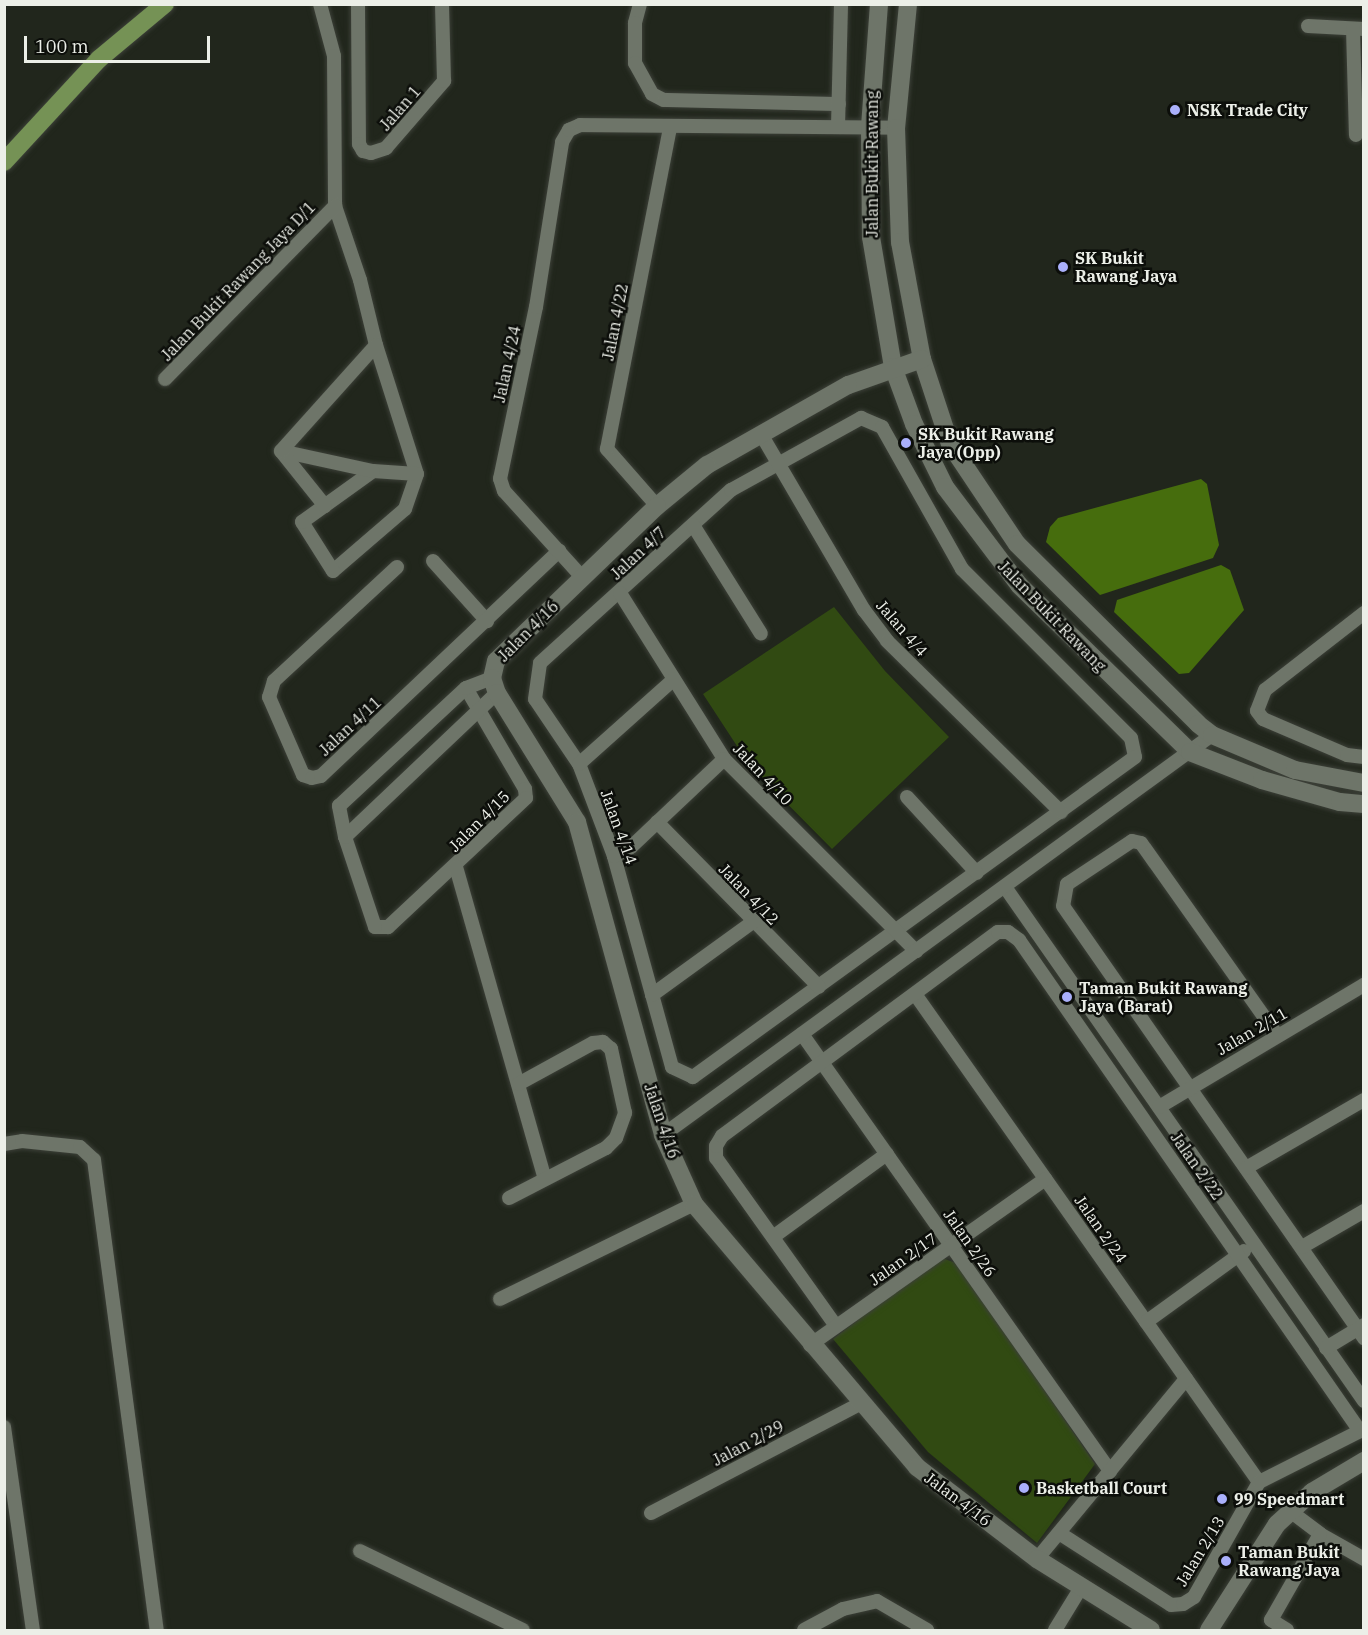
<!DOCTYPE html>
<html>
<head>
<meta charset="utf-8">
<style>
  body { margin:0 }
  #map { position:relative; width:1368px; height:1635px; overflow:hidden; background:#21261c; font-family:"IBM Plex Serif",serif }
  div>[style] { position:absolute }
  .green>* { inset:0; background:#314a12 }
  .water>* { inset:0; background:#466d0d }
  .roads { filter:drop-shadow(0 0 2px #3c4038) drop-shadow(0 0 2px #3c4038) }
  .street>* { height:14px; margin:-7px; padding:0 7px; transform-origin:7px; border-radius:7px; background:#6e7569 }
  .secondary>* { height:18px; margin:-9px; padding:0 9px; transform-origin:9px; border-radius:9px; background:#6e7569 }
  .primary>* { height:18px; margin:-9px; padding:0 9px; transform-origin:9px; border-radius:9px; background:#759255 }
  .dots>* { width:16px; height:16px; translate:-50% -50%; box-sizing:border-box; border:3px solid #0c0e0a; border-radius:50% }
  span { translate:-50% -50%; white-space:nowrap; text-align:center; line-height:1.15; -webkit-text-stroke:5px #0c0e0a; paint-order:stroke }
  .street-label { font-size:16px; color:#ecefe8 }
  .poi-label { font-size:16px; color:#ecefe8; font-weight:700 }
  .left { translate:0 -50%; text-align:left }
  .frame { position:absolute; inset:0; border:6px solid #ecefe8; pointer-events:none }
  .scale { position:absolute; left:24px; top:36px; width:186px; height:27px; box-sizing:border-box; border:3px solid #ecefe8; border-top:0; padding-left:8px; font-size:18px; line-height:21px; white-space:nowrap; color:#ecefe8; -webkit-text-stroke:4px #0c0e0a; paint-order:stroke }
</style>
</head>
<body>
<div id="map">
  <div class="green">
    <div style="clip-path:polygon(834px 607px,885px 671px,949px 737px,832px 849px,750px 766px,703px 694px)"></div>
    <div style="clip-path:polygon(940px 1257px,958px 1264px,1095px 1464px,1037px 1543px,928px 1452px,833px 1339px)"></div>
  </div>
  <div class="water">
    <div style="clip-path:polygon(1201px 479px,1207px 484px,1219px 545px,1213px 558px,1100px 595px,1046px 542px,1050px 527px,1058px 518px)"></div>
    <div style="clip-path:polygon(1221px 565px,1230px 570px,1244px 610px,1189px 673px,1179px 674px,1114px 612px,1117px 600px)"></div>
  </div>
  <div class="roads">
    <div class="street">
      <div style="left:320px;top:4px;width:54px;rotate:74.9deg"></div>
      <div style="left:334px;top:56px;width:150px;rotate:89.6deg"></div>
      <div style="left:335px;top:206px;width:78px;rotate:71.3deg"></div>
      <div style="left:360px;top:280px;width:67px;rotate:76.2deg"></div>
      <div style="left:376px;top:345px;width:135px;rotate:72.4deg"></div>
      <div style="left:417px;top:474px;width:37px;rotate:109deg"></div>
      <div style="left:405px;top:509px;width:95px;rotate:139.3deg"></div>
      <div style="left:333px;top:571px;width:58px;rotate:-122.3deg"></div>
      <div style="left:302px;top:522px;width:87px;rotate:-35.7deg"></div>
      <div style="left:373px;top:471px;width:44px;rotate:3.9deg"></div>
      <div style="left:358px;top:4px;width:140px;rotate:89.6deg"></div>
      <div style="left:359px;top:144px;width:8px;rotate:60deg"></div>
      <div style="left:363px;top:151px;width:8px;rotate:14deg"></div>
      <div style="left:371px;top:153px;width:16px;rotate:-18deg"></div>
      <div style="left:386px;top:148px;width:89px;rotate:-49.1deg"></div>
      <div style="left:444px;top:81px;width:77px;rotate:-91.5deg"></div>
      <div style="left:640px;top:4px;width:20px;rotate:105deg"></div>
      <div style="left:635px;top:23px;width:40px;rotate:90deg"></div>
      <div style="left:635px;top:63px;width:35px;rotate:61deg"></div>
      <div style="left:652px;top:94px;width:13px;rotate:27deg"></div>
      <div style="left:664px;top:100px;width:175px;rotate:1.3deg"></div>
      <div style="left:1308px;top:26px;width:56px;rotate:3.1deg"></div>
      <div style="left:1353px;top:29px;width:106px;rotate:88.4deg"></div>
      <div style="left:838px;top:127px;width:123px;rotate:-88.6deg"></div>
      <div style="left:165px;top:379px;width:243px;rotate:-45.5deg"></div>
      <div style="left:861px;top:418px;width:23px;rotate:23deg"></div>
      <div style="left:882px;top:427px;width:163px;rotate:60.6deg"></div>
      <div style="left:962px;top:569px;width:239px;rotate:45deg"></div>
      <div style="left:1131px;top:738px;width:19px;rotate:78deg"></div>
      <div style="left:1135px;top:757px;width:546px;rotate:144.1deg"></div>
      <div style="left:693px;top:1077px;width:23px;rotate:-155deg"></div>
      <div style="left:672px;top:1067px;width:219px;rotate:-105.4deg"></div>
      <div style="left:614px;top:856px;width:98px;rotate:-110.8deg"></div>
      <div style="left:579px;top:764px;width:78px;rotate:-124.1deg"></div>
      <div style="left:535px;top:699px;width:36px;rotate:-82deg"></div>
      <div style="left:540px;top:663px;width:258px;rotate:-42.2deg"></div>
      <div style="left:731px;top:490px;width:149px;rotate:-29deg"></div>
      <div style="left:761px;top:434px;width:204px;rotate:59.7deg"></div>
      <div style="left:864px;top:610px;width:39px;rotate:53deg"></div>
      <div style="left:887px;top:641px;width:244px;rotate:44.5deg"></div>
      <div style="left:281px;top:451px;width:94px;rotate:12.3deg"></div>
      <div style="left:325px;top:506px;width:70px;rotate:-128.7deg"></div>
      <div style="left:281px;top:451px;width:142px;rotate:-48.1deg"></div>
      <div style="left:657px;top:506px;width:76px;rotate:-131.3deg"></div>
      <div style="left:607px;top:449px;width:328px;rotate:-78.9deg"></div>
      <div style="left:693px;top:525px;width:128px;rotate:58deg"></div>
      <div style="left:433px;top:561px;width:81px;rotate:48deg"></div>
      <div style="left:397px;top:567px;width:168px;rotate:137.2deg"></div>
      <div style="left:274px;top:681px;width:17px;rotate:107deg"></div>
      <div style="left:269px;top:697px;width:85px;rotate:66.4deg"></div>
      <div style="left:303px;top:775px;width:9px;rotate:18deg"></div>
      <div style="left:312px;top:778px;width:9px;rotate:-13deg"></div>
      <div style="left:321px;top:776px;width:328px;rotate:-43.4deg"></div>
      <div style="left:582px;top:577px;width:116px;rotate:-132.2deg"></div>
      <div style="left:504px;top:491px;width:13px;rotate:-108deg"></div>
      <div style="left:500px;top:479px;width:176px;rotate:-78.2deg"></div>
      <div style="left:536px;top:307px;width:167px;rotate:-81deg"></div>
      <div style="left:562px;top:142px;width:14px;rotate:-60deg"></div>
      <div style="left:569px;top:130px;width:12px;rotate:-24deg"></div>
      <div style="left:580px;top:125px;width:316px;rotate:0.5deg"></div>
      <div style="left:620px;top:593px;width:196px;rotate:57.9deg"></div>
      <div style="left:724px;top:759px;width:272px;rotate:45deg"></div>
      <div style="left:1364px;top:613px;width:125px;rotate:142.1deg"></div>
      <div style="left:1265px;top:690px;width:22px;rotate:111deg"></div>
      <div style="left:1257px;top:711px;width:10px;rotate:53deg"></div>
      <div style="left:1263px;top:719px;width:91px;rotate:23.2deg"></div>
      <div style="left:1347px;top:755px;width:17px;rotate:7deg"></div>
      <div style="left:466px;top:688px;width:117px;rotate:59.7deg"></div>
      <div style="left:525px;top:789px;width:9px;rotate:84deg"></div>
      <div style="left:526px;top:798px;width:189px;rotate:136.9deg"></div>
      <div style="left:388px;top:927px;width:13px;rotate:180deg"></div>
      <div style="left:375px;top:927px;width:95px;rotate:-108.4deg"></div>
      <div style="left:345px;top:837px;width:32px;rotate:-101deg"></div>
      <div style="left:339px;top:806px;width:173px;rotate:-42.9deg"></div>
      <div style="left:466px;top:688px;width:28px;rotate:-21deg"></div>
      <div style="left:579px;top:764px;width:127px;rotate:-41.8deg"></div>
      <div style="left:907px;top:797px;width:103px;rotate:47.4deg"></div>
      <div style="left:657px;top:822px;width:231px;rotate:45.5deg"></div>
      <div style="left:345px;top:837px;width:209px;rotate:-43.5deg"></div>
      <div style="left:614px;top:856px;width:19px;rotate:-28deg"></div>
      <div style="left:631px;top:847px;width:128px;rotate:-43.4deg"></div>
      <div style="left:456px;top:867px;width:324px;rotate:74.1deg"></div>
      <div style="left:1005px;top:887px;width:627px;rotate:55.07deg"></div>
      <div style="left:915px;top:994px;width:597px;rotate:54.82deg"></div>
      <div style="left:652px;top:995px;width:125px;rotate:-35.9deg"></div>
      <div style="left:802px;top:1034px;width:535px;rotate:54.82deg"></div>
      <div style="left:1277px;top:1035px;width:235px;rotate:-125.3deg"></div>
      <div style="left:1141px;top:843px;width:9px;rotate:-167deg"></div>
      <div style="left:1132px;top:841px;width:78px;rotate:146.5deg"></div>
      <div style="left:1067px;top:884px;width:22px;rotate:100deg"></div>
      <div style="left:1063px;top:906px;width:527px;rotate:55.13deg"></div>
      <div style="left:1159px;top:1107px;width:239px;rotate:-30.8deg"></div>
      <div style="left:663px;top:1135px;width:679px;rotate:-36.08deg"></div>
      <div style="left:4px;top:1144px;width:18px;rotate:-9deg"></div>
      <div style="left:22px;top:1141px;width:58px;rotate:5.9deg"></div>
      <div style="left:80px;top:1147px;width:19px;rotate:43deg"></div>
      <div style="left:94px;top:1160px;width:474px;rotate:82.4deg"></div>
      <div style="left:1246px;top:1168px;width:136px;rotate:-30deg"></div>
      <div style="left:509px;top:1198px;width:109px;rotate:-27.3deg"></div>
      <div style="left:606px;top:1148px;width:14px;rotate:-45deg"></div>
      <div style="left:616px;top:1138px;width:27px;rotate:-70deg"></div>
      <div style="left:625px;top:1113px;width:66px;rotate:-102.3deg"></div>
      <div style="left:611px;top:1049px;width:11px;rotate:-139deg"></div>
      <div style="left:603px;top:1042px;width:10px;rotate:174deg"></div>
      <div style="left:593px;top:1043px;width:85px;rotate:151.3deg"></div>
      <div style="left:773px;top:1237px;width:141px;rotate:-36.1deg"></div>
      <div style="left:1302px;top:1247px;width:72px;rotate:-30.1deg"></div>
      <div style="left:500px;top:1299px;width:216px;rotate:-26.1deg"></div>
      <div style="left:1146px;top:1322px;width:121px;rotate:-35.9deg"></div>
      <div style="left:836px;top:1326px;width:206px;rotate:-125.5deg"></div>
      <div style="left:716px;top:1158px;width:12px;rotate:-90deg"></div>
      <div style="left:716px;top:1146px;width:12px;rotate:-59deg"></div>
      <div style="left:722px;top:1136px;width:343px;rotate:-36.5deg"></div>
      <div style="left:998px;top:932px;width:10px"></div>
      <div style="left:1008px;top:932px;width:14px;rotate:36deg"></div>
      <div style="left:1019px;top:940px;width:598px;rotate:55.22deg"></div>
      <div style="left:810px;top:1345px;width:288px;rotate:-35.2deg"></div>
      <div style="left:1326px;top:1348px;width:44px;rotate:-31.2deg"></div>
      <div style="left:4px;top:1427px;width:205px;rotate:81.9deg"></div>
      <div style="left:1290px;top:1511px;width:38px;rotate:37deg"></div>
      <div style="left:1320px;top:1534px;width:51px;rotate:29.6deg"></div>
      <div style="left:651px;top:1513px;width:237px;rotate:-27.6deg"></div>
      <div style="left:1059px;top:1533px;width:133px;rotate:32.7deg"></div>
      <div style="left:1171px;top:1605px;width:12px;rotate:-5deg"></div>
      <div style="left:1183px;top:1604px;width:13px;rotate:-32deg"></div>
      <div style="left:1194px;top:1597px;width:132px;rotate:-60.5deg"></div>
      <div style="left:1259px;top:1482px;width:118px;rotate:-26.8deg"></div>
      <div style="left:360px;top:1551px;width:181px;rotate:25.9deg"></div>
      <div style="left:1037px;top:1559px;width:234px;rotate:-50.4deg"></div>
      <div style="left:804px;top:1630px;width:44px;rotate:-28.3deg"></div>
      <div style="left:843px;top:1609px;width:35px;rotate:-13deg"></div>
      <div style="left:877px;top:1601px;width:58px;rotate:30.1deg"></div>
      <div style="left:1055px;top:1630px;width:48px;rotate:-58.6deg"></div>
      <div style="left:1287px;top:1630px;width:19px;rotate:-148deg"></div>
      <div style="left:1271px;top:1620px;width:99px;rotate:-60.3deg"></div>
    </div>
    <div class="secondary">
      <div style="left:879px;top:4px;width:123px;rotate:94.2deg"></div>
      <div style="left:870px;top:127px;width:110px;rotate:89.5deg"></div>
      <div style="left:871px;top:237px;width:132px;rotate:80.4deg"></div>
      <div style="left:893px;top:367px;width:61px;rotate:69.8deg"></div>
      <div style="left:914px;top:424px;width:70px;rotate:63.8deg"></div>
      <div style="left:945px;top:487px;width:123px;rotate:52.9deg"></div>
      <div style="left:1019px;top:585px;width:239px;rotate:44.3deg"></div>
      <div style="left:1190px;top:752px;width:77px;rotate:21.3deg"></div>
      <div style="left:1262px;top:780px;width:81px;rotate:15.8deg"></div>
      <div style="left:1340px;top:802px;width:24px;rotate:5deg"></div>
      <div style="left:908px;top:4px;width:125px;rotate:95.5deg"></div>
      <div style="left:896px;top:128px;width:114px;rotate:88deg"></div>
      <div style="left:900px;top:242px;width:119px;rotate:79.4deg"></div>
      <div style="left:922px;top:359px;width:89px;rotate:71.8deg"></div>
      <div style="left:950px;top:444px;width:120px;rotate:56.2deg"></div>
      <div style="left:1017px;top:544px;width:255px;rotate:44.8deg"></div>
      <div style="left:1198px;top:724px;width:18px;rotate:38deg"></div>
      <div style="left:1212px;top:735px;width:90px;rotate:22.9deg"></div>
      <div style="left:1295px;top:770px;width:70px;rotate:10.7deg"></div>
      <div style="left:922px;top:359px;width:78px;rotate:160.6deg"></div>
      <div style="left:848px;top:385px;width:162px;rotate:150.4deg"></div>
      <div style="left:707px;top:465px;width:65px;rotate:140.6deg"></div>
      <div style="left:657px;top:506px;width:223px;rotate:136.1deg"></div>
      <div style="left:496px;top:661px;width:17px;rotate:103deg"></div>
      <div style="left:492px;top:678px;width:16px;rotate:72deg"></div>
      <div style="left:497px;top:693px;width:152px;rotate:58.2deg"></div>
      <div style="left:577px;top:822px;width:325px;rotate:74.6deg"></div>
      <div style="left:663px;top:1135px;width:76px;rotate:65.8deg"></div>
      <div style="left:694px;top:1204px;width:345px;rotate:49.7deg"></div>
      <div style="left:917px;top:1467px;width:151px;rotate:37.5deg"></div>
      <div style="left:1037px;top:1559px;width:134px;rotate:31.9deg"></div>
      <div style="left:1209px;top:1630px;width:126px;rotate:-57.3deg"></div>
      <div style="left:1277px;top:1524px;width:47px;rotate:-42.4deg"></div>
      <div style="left:1312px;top:1492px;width:61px;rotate:-30.8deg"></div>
    </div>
    <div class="primary">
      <div style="left:4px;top:162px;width:140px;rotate:-47.3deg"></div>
      <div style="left:99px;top:59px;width:86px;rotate:-39.8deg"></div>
    </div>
  </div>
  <div class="dots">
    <div style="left:1175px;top:110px;background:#aab0fb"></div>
    <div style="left:1063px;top:267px;background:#aab0fb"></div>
    <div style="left:906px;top:443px;background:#aab0fb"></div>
    <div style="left:1067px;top:997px;background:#aab0fb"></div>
    <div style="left:1024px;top:1488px;background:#aab0fb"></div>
    <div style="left:1222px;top:1499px;background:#aab0fb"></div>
    <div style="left:1226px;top:1561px;background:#aab0fb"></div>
  </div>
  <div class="street-label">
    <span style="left:400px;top:108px;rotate:-49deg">Jalan 1</span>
    <span style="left:872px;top:164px;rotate:-90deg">Jalan Bukit Rawang</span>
    <span style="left:238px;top:281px;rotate:-46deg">Jalan Bukit Rawang Jaya D/1</span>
    <span style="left:615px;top:322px;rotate:-79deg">Jalan 4/22</span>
    <span style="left:507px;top:364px;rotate:-78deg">Jalan 4/24</span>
    <span style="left:638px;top:553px;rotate:-43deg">Jalan 4/7</span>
    <span style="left:1052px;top:616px;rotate:46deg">Jalan Bukit Rawang</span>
    <span style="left:902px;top:628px;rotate:49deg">Jalan 4/4</span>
    <span style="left:528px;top:631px;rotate:-45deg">Jalan 4/16</span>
    <span style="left:350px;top:726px;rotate:-43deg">Jalan 4/11</span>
    <span style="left:763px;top:774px;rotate:47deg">Jalan 4/10</span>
    <span style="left:479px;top:821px;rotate:-45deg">Jalan 4/15</span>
    <span style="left:619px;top:827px;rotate:70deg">Jalan 4/14</span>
    <span style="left:749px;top:894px;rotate:46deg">Jalan 4/12</span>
    <span style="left:1252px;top:1031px;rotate:-30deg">Jalan 2/11</span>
    <span style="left:662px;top:1121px;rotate:71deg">Jalan 4/16</span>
    <span style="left:1197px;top:1166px;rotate:55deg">Jalan 2/22</span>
    <span style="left:1101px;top:1229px;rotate:55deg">Jalan 2/24</span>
    <span style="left:970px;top:1243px;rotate:55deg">Jalan 2/26</span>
    <span style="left:903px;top:1259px;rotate:-35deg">Jalan 2/17</span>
    <span style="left:748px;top:1443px;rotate:-28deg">Jalan 2/29</span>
    <span style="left:958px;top:1499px;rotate:37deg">Jalan 4/16</span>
    <span style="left:1200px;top:1551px;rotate:-59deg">Jalan 2/13</span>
  </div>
  <div class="poi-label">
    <span class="left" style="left:1187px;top:110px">NSK Trade City</span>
    <span class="left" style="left:1075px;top:267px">SK Bukit<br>Rawang Jaya</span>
    <span class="left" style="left:918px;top:443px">SK Bukit Rawang<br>Jaya (Opp)</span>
    <span class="left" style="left:1079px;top:997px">Taman Bukit Rawang<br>Jaya (Barat)</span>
    <span class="left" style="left:1036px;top:1488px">Basketball Court</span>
    <span class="left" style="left:1234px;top:1499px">99 Speedmart</span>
    <span class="left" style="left:1238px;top:1561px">Taman Bukit<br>Rawang Jaya</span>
  </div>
  <div class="frame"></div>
  <div class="scale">100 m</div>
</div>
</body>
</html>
